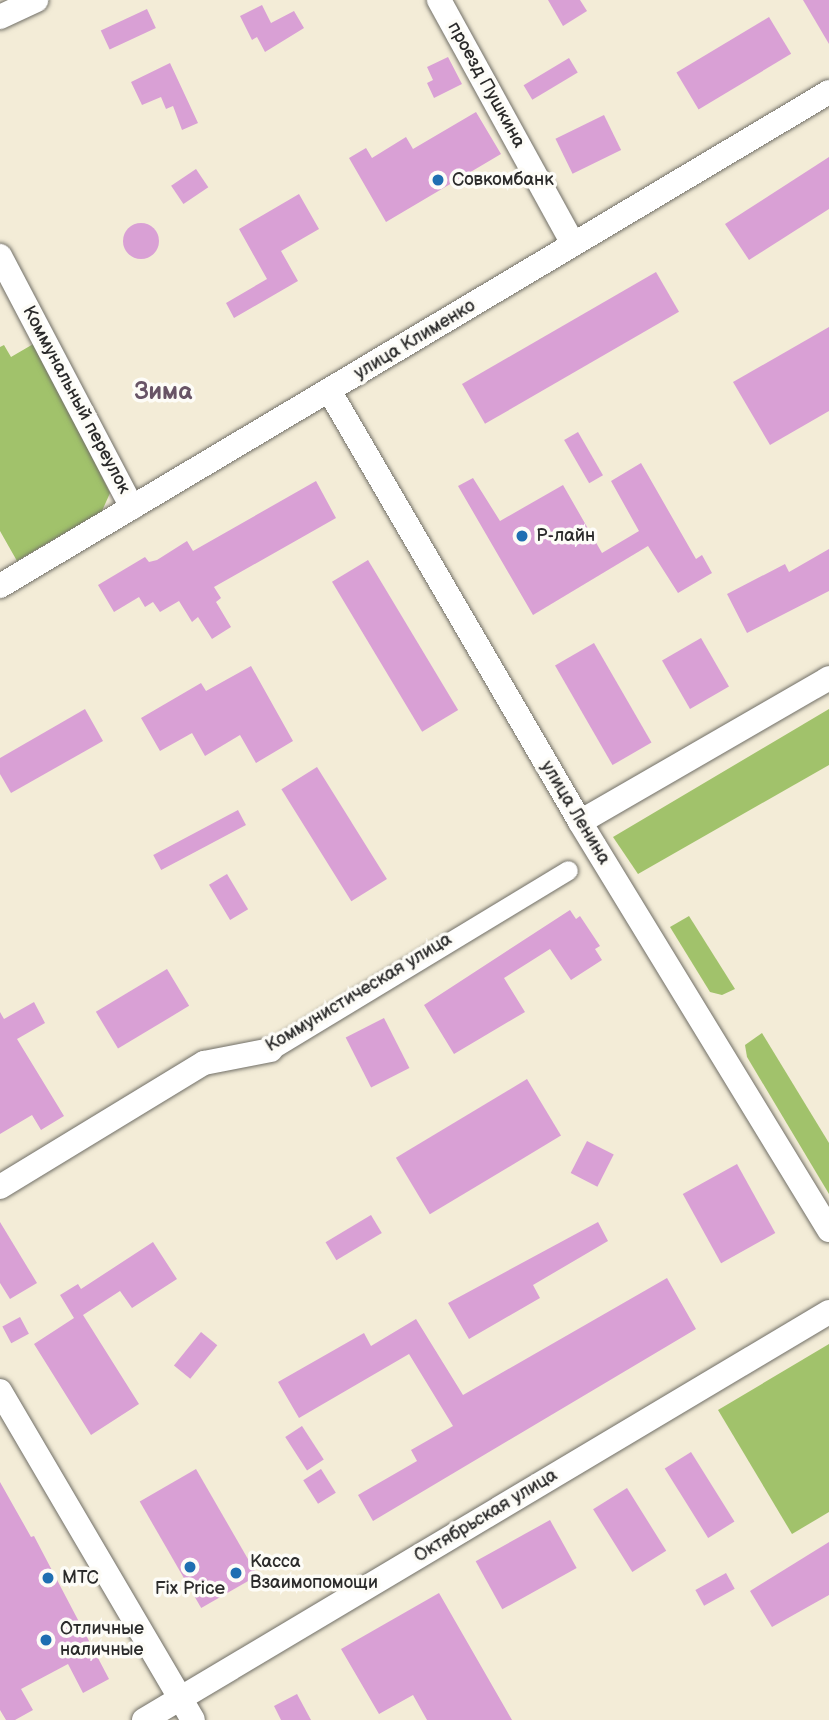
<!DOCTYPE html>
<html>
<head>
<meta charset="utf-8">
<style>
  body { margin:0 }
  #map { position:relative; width:829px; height:1720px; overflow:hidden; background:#f3ecd7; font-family:"Balsamiq Sans",sans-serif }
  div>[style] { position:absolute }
  .green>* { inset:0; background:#a1c26b }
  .building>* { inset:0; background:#d9a0d5; transform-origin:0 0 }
  .round { border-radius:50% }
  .roads { filter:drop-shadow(0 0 2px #716f67) drop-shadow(0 0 2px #716f67) }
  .pedestrian>* { height:19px; margin:-9.5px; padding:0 9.5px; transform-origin:9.5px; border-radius:9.5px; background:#fff }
  .minor>* { height:24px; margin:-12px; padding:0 12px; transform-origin:12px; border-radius:12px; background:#fff }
  .dots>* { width:19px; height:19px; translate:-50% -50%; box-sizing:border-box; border:4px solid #fdfcf7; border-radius:50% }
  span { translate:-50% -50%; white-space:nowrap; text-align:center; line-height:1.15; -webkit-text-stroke:7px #fdfcf7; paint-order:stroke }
  .street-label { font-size:18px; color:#2b2b2b }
  .poi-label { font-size:18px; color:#2b2b2b }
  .left { translate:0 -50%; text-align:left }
  .district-label { font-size:24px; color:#685466; font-weight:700 }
</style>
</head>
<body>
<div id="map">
  <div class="green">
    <div style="clip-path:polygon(35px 343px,110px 493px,102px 511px,17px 561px,0 531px,0 347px,4px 345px,11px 357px)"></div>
    <div style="clip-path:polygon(829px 709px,829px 765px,638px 874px,613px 837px)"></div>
    <div style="clip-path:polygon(689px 916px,735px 989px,722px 995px,710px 992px,670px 927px)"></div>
    <div style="clip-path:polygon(762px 1033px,829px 1143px,829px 1194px,747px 1057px,745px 1045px)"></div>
    <div style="clip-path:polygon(829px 1344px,829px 1512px,792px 1534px,718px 1410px)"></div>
  </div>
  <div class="building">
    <div style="clip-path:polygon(548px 0,580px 0,587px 11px,563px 26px)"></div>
    <div style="clip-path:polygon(803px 0,829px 0,829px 44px)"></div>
    <div style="clip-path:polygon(262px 5px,271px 23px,294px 11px,304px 28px,265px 52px,257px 37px,252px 40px,240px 16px)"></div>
    <div style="left:147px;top:9px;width:21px;height:51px;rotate:65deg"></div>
    <div style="left:769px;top:17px;width:43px;height:108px;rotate:59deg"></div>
    <div style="clip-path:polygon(448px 57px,462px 84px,434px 98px,427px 83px,433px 80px,427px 67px)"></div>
    <div style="left:569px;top:58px;width:17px;height:53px;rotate:59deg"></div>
    <div style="clip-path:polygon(170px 63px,198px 123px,182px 130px,173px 106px,166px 109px,161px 97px,142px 105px,131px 82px)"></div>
    <div style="clip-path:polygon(476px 112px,501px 154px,386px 222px,349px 158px,366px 148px,372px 158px,406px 137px,413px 149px)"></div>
    <div style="left:604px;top:115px;width:39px;height:54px;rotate:64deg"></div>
    <div style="clip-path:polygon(829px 157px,829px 209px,749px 260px,725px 224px)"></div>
    <div style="left:196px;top:169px;width:22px;height:30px;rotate:56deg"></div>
    <div style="clip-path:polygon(299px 194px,319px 229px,281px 251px,298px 281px,234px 318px,226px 303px,267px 279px,239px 229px)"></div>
    <div class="round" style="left:123px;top:223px;width:36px;height:36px"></div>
    <div style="left:656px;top:272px;width:46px;height:224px;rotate:60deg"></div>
    <div style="clip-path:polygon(829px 327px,829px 411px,770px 445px,733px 382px)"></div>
    <div style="left:578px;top:432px;width:50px;height:16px;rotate:60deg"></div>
    <div style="clip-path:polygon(641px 463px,696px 559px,702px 555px,712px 573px,678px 593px,648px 546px,533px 615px,458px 486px,473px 478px,500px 521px,563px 485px,602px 553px,639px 531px,611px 481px)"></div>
    <div style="clip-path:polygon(316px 481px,336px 518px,214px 587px,221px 598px,216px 602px,231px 627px,212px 639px,198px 617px,192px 622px,179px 601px,160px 612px,153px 602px,145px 607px,139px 597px,114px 612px,98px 585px,145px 557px,149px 562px,157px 560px,187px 541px,193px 551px)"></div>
    <div style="clip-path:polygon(829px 549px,829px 591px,747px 633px,727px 594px,785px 564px,789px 572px)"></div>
    <div style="left:368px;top:560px;width:175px;height:42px;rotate:59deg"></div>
    <div style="left:701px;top:638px;width:56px;height:45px;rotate:60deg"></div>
    <div style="left:594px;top:643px;width:115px;height:45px;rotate:60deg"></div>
    <div style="clip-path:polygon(251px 666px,293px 741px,256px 763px,240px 735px,205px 756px,192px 733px,160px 751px,141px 718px,201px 683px,206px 691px)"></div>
    <div style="clip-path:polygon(85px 709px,103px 741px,11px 793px,0 774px,0 758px)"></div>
    <div style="left:317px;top:767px;width:132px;height:42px;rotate:58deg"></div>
    <div style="left:238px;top:810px;width:17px;height:96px;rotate:62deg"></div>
    <div style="left:227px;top:874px;width:41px;height:21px;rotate:59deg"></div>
    <div style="clip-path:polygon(570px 910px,576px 919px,580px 916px,600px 946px,595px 949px,602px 960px,571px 980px,550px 949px,504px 978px,525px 1012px,454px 1054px,424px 1005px)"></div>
    <div style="left:167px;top:969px;width:43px;height:83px;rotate:59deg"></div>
    <div style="clip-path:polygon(34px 1002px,45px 1023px,17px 1039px,64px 1116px,41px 1130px,32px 1115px,0 1134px,0 1012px,4px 1019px)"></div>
    <div style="left:384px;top:1018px;width:56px;height:43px;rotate:63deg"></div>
    <div style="left:527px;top:1079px;width:66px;height:153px;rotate:59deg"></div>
    <div style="left:587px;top:1141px;width:30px;height:36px;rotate:27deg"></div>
    <div style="left:737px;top:1164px;width:79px;height:62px;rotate:61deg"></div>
    <div style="left:371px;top:1215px;width:21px;height:53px;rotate:59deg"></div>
    <div style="clip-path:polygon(0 1222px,37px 1283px,10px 1299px,0 1283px)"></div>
    <div style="clip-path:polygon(598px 1222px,608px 1241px,533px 1285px,540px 1298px,469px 1339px,448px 1303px)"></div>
    <div style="clip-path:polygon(153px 1242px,177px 1279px,132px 1308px,120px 1291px,83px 1315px,139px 1404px,91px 1435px,34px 1344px,74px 1318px,60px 1295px,78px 1284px,81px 1289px)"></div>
    <div style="clip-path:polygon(667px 1278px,696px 1329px,373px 1521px,358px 1495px,417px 1461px,411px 1450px,453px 1426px,409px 1354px,299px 1418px,278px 1382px,364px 1333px,371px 1346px,416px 1319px,463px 1395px)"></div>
    <div style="left:20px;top:1317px;width:19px;height:20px;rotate:62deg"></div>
    <div style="left:201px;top:1332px;width:21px;height:43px;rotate:39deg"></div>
    <div style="left:302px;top:1426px;width:40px;height:20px;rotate:57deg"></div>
    <div style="left:691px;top:1452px;width:82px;height:31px;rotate:58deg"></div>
    <div style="left:196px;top:1469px;width:123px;height:65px;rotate:60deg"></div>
    <div style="left:321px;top:1469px;width:28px;height:21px;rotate:58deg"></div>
    <div style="clip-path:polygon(0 1482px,31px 1537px,34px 1536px,109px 1679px,83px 1693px,68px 1664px,21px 1689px,33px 1710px,15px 1720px,6px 1720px,0 1710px)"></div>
    <div style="left:627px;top:1488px;width:74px;height:40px;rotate:58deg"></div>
    <div style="left:550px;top:1520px;width:55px;height:85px;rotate:61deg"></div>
    <div style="clip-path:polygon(829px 1542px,829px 1595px,772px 1627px,750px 1591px)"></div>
    <div style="left:726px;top:1573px;width:18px;height:35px;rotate:61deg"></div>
    <div style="clip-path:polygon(439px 1593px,512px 1720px,427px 1720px,413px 1695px,379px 1714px,341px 1649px)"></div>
    <div style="clip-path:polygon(297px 1694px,311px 1720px,281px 1720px,274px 1706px)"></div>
  </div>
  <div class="roads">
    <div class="pedestrian">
      <div style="left:271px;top:1050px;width:347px;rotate:-31.2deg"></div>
    </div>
    <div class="minor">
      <div style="left:439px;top:0;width:278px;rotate:61.2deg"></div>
      <div style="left:0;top:17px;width:40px;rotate:-25deg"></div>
      <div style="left:0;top:256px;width:284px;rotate:62.3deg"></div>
      <div style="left:330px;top:392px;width:497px;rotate:59.8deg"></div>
      <div style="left:580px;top:822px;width:478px;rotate:58.6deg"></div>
      <div style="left:0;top:586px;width:965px;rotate:-30.79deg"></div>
      <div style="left:580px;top:822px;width:288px;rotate:-30deg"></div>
      <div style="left:0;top:1187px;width:239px;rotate:-31.3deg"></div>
      <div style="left:204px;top:1063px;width:68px;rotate:-11deg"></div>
      <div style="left:0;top:1391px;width:381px;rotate:59.6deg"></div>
      <div style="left:144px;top:1720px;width:797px;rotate:-30.78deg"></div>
    </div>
  </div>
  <div class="dots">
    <div style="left:438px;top:180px;background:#1f6fb2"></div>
    <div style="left:522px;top:536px;background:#1f6fb2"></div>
    <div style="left:190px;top:1567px;background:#1f6fb2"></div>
    <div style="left:236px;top:1573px;background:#1f6fb2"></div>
    <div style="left:48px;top:1578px;background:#1f6fb2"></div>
    <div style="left:46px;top:1640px;background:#1f6fb2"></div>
  </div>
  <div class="street-label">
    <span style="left:486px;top:85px;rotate:61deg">проезд Пушкина</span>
    <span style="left:415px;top:340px;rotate:-31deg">улица Клименко</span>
    <span style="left:76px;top:400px;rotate:62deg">Коммунальный переулок</span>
    <span style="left:575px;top:813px;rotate:59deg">улица Ленина</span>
    <span style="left:359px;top:993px;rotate:-31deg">Коммунистическая улица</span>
    <span style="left:486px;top:1516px;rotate:-31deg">Октябрьская улица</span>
  </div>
  <div class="poi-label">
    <span class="left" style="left:452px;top:180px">Совкомбанк</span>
    <span class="left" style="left:536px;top:536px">Р-лайн</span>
    <span class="left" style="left:250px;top:1573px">Касса<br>Взаимопомощи</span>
    <span class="left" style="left:62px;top:1578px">МТС</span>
    <span style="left:190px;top:1589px">Fix Price</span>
    <span class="left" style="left:60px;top:1640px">Отличные<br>наличные</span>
  </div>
  <div class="district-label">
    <span style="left:163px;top:392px">Зима</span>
  </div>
</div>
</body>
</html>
